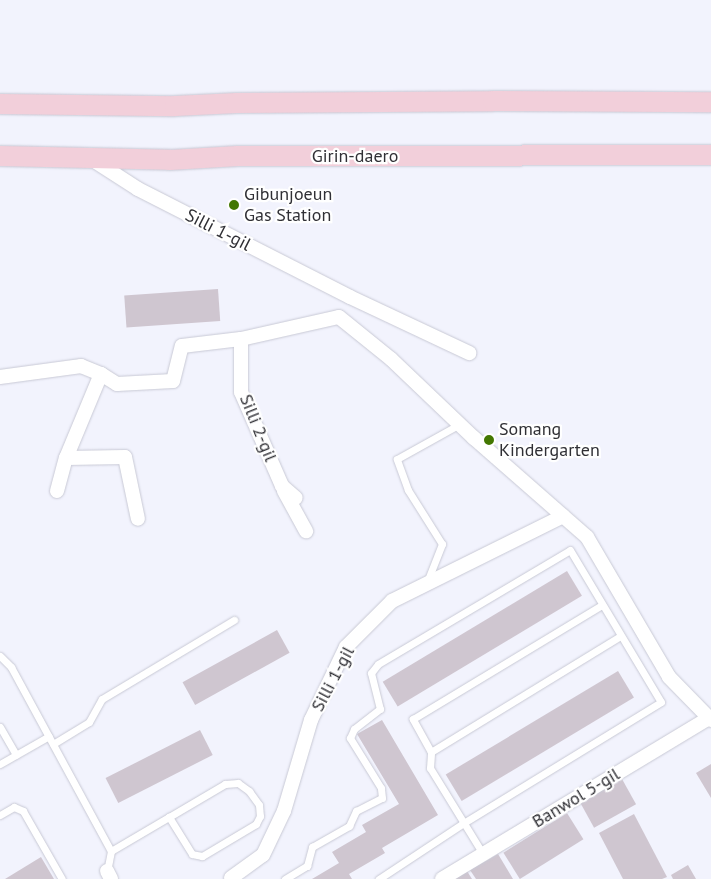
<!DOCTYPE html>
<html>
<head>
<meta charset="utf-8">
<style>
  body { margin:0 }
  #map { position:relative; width:711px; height:879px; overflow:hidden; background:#f2f3fd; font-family:"PT Sans",sans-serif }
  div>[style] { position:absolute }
  .building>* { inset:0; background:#cfc6d0; transform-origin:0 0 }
  .roads { filter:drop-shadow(0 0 1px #c8c9d5) drop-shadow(0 0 1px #c8c9d5) }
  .lane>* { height:7px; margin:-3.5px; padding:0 3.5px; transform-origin:3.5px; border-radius:3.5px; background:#fff }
  .street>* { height:14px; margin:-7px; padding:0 7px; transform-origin:7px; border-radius:7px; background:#fff }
  .secondary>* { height:20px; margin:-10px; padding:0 10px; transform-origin:10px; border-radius:10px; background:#f2cfda }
  .dots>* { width:14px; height:14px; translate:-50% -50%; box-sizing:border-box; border:2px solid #fff; border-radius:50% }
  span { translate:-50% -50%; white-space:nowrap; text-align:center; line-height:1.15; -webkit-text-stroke:4.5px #fff; paint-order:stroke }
  .street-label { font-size:18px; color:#303035 }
  .poi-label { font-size:18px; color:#303035 }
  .left { translate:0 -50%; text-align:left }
</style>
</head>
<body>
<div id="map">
  <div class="building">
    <div style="left:218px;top:289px;width:32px;height:94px;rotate:86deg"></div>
    <div style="left:567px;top:571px;width:29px;height:215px;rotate:59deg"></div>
    <div style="left:277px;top:630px;width:26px;height:108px;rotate:61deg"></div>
    <div style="left:618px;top:671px;width:31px;height:201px;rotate:59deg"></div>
    <div style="clip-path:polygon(382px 720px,438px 815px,382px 848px,385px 853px,349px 874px,352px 879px,312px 879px,339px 863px,332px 852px,366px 832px,362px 825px,399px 804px,357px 734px)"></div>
    <div style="left:200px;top:730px;width:28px;height:106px;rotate:63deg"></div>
    <div style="clip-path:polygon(711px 764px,711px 798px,696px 773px)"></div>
    <div style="left:622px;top:779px;width:29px;height:48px;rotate:61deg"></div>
    <div style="left:567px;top:813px;width:31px;height:75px;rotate:58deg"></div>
    <div style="clip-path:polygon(634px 814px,667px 877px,662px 879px,623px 879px,599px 833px)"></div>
    <div style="clip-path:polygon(498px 854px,513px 879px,476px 879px,470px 870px)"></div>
    <div style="clip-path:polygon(41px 857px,54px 879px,5px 879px)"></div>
    <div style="clip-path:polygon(688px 865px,696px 879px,673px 879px,671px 875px)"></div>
    <div style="clip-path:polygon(467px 871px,472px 879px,453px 879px)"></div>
  </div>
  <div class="roads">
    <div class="lane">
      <div style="left:427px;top:582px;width:41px;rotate:-68.5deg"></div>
      <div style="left:442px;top:544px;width:64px;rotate:-122.2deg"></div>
      <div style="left:408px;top:490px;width:33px;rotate:-110deg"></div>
      <div style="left:397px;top:459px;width:72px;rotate:-29.1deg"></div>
      <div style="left:0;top:656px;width:16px;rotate:45deg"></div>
      <div style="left:11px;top:667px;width:209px;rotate:61.5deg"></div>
      <div style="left:111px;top:851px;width:20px;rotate:101deg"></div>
      <div style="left:0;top:727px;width:32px;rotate:60deg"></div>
      <div style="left:53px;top:744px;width:42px;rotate:-31.4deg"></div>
      <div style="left:89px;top:722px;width:26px;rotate:-61deg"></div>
      <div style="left:102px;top:699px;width:154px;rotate:-30.9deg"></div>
      <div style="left:431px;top:752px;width:222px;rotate:-31.5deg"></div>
      <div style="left:0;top:764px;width:56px;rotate:-29.7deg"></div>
      <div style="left:0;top:815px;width:16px;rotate:-30deg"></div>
      <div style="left:14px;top:807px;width:10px;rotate:24deg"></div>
      <div style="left:23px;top:811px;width:78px;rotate:60.2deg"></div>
      <div style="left:111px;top:851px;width:67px;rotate:-30.4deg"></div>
      <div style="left:169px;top:817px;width:65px;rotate:-30.5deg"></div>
      <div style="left:225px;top:784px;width:13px;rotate:-4deg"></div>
      <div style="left:238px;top:783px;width:14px;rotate:36deg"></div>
      <div style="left:249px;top:791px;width:17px;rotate:54deg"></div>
      <div style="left:259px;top:805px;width:11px;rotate:85deg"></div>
      <div style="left:260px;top:816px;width:9px;rotate:117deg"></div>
      <div style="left:256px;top:824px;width:63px;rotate:149.3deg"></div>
      <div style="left:202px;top:856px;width:10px;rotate:-169deg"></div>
      <div style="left:192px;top:854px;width:44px;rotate:-121.9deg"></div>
      <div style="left:483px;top:854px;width:101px;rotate:-121.6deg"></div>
      <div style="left:430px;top:768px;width:16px;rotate:-86deg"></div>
      <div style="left:431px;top:752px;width:38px;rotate:-119deg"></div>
      <div style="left:413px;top:719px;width:221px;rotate:-31.1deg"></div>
      <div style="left:285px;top:879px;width:26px;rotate:-31deg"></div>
      <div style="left:307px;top:866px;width:20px;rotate:-75deg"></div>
      <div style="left:312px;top:847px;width:43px;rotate:-29.6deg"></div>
      <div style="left:349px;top:826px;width:17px;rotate:-65deg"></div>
      <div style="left:356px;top:811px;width:29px;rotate:-27deg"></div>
      <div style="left:382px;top:798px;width:10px;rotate:-96deg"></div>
      <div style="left:381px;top:788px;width:59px;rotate:-121.8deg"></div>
      <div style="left:350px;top:738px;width:10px;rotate:-66deg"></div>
      <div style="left:354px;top:729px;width:33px;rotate:-38deg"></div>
      <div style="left:380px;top:709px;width:37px;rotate:-104deg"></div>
      <div style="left:371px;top:673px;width:11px;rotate:-52deg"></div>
      <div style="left:378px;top:664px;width:223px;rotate:-30.7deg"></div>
      <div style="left:570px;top:550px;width:177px;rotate:59.1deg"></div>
      <div style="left:661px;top:702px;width:233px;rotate:148.5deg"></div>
      <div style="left:462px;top:824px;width:100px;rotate:146.5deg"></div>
    </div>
    <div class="street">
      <div style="left:90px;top:158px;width:57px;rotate:32.9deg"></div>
      <div style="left:138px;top:189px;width:238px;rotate:27deg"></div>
      <div style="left:350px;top:297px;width:132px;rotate:25.2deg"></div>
      <div style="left:339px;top:317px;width:67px;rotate:38.9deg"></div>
      <div style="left:391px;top:359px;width:115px;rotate:43.6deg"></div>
      <div style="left:474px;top:438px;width:150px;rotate:41.2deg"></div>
      <div style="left:587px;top:537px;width:162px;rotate:59.6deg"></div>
      <div style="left:669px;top:677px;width:60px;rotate:45.7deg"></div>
      <div style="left:241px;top:339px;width:53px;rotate:90deg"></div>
      <div style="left:241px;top:392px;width:103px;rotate:66.4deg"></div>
      <div style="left:282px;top:486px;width:18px;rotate:41deg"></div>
      <div style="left:0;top:377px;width:82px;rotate:-7.7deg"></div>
      <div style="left:81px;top:366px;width:22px;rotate:22deg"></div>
      <div style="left:101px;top:374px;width:19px;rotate:32deg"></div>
      <div style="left:117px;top:384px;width:56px;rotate:-3.1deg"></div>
      <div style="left:173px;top:381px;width:36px;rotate:-76deg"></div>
      <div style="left:182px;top:346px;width:59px;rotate:-6.8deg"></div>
      <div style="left:241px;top:339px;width:100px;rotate:-12.7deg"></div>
      <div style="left:66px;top:458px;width:59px;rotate:-1deg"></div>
      <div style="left:125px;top:457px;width:63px;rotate:78.2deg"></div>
      <div style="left:57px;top:491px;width:34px;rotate:-75deg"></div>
      <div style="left:66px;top:458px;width:91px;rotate:-67.4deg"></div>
      <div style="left:284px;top:491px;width:46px;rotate:61.2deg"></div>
      <div style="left:107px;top:871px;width:9px;rotate:63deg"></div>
      <div style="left:231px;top:878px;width:39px;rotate:-36deg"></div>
      <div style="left:263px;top:855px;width:49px;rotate:-64.5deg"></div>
      <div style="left:284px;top:811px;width:95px;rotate:-73.5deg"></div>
      <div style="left:311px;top:720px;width:81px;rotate:-64.4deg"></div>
      <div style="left:346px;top:647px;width:65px;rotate:-45deg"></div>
      <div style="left:392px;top:601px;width:191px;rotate:-26.4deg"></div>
      <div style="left:442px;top:879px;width:312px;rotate:-31.1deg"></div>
    </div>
    <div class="secondary">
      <div style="left:0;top:104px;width:175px;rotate:0.7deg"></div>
      <div style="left:175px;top:106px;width:62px;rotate:-2.8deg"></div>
      <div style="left:237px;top:103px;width:256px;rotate:-0.4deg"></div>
      <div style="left:493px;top:101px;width:218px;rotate:0.3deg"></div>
      <div style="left:0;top:156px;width:170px;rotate:1.3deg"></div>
      <div style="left:170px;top:160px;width:68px;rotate:-3.4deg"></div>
      <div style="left:238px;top:156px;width:473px;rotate:-0.1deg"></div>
    </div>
  </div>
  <div class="dots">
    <div style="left:234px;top:205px;background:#437701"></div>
    <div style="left:489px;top:440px;background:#437701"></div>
  </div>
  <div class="street-label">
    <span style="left:355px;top:156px">Girin-daero</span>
    <span style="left:218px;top:230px;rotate:27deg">Silli 1-gil</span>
    <span style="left:258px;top:428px;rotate:68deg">Silli 2-gil</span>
    <span style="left:333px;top:679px;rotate:-62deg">Silli 1-gil</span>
    <span style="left:576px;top:798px;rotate:-31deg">Banwol 5-gil</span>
  </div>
  <div class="poi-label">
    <span class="left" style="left:244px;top:205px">Gibunjoeun<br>Gas Station</span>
    <span class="left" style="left:499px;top:440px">Somang<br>Kindergarten</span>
  </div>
</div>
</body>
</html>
